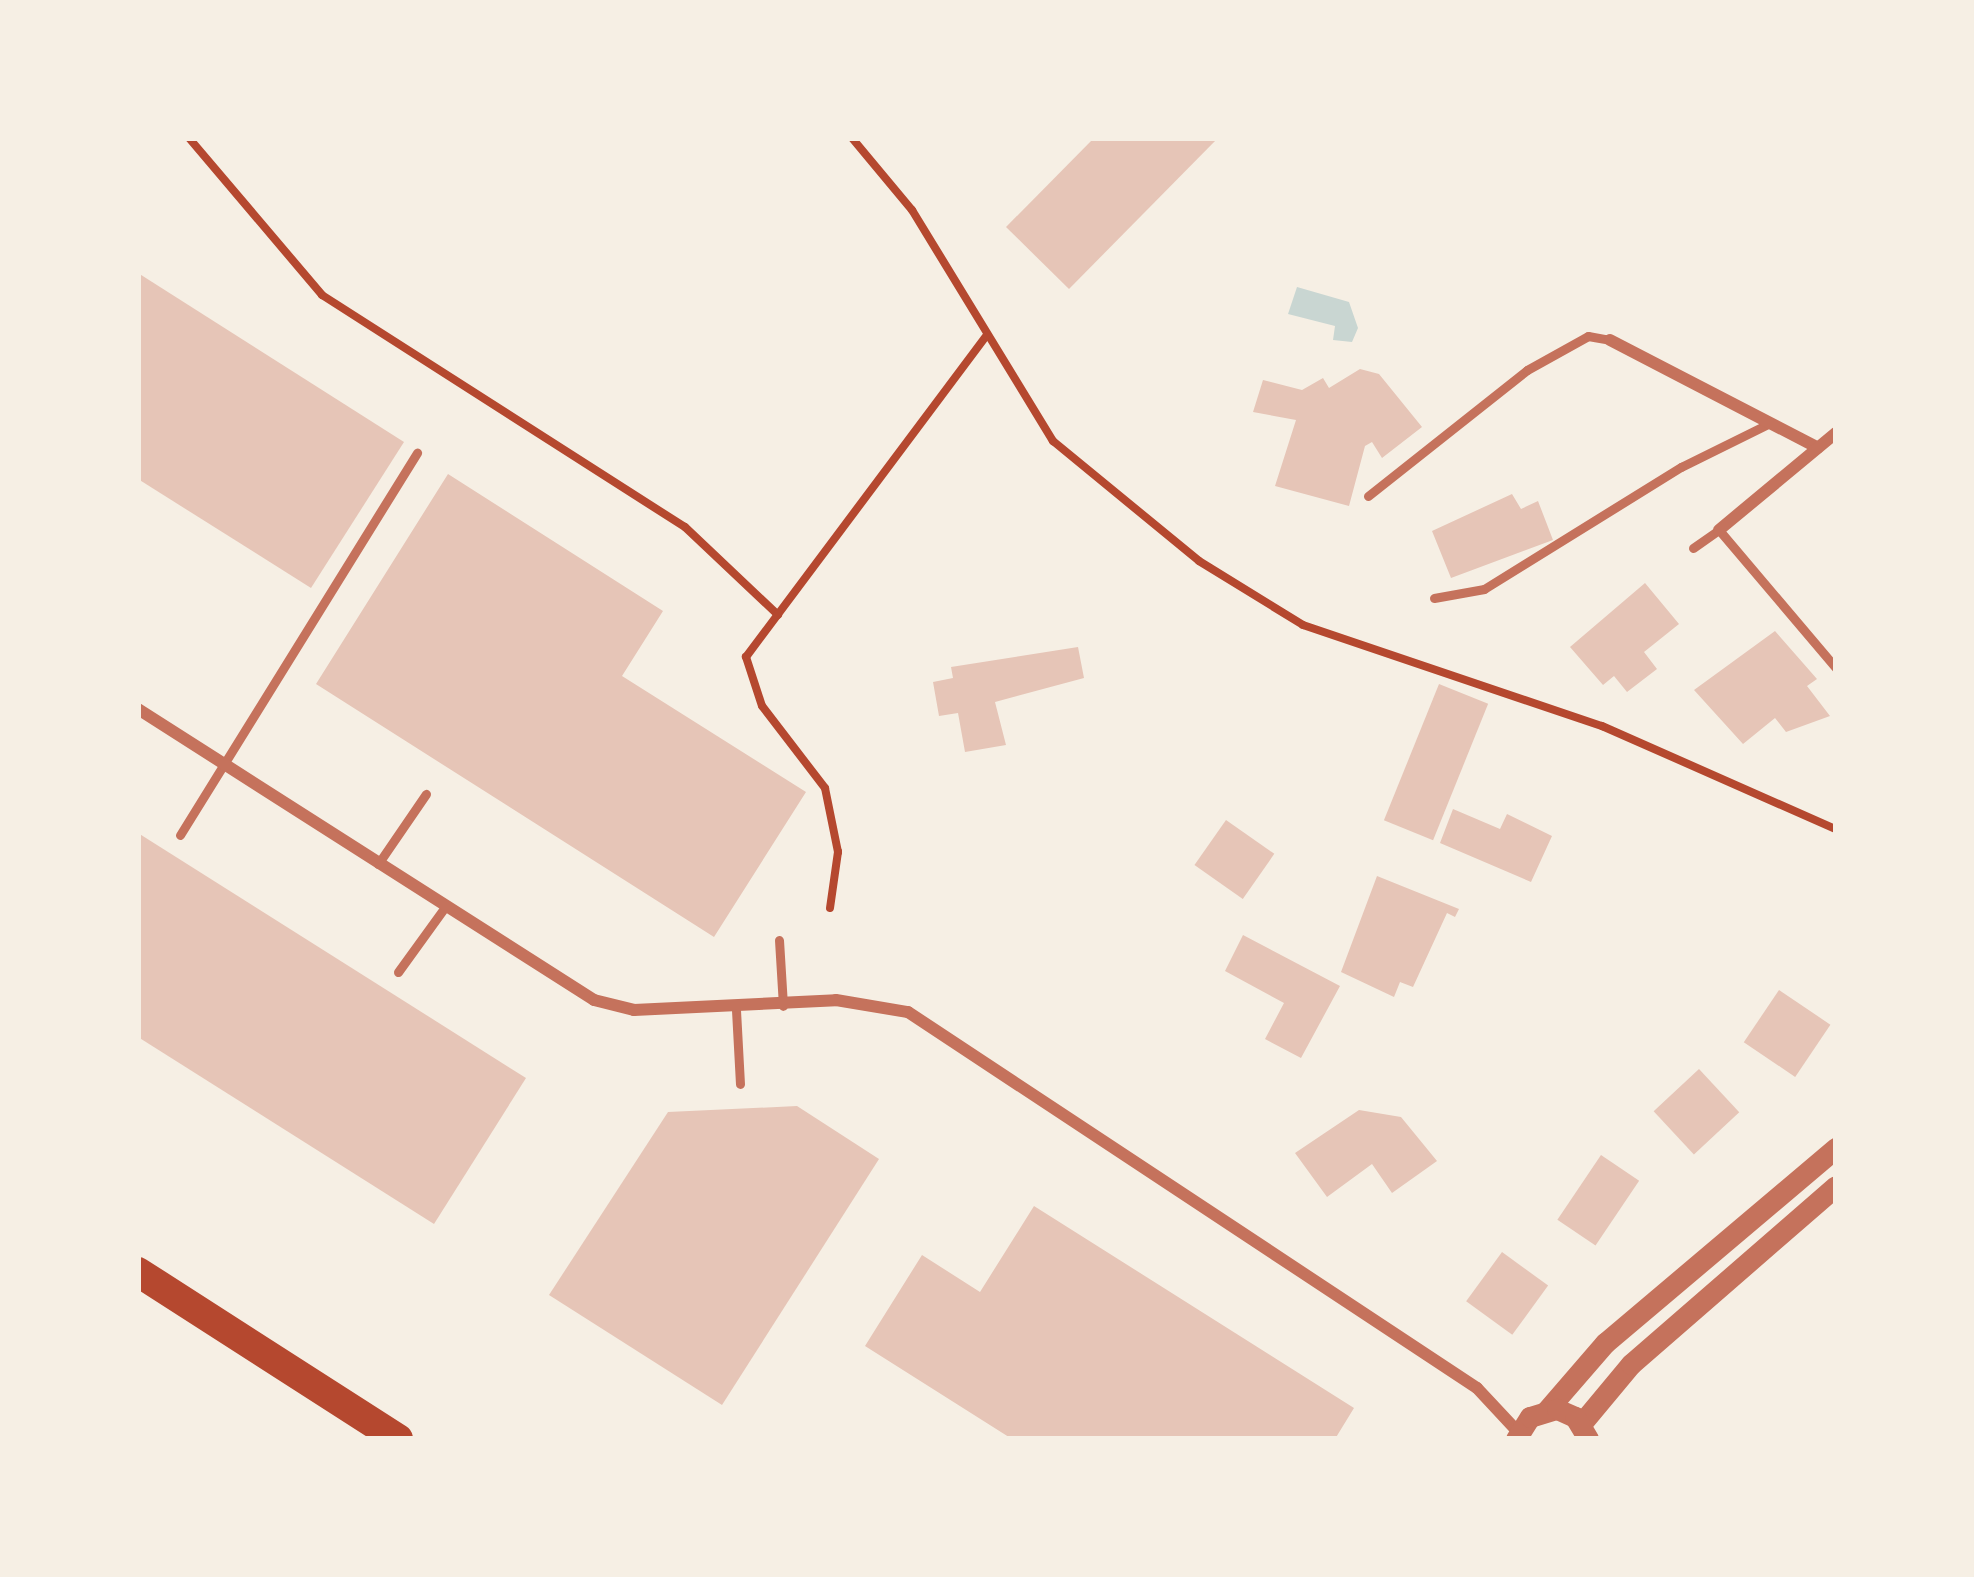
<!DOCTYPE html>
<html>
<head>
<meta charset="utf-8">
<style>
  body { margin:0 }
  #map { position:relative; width:1974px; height:1577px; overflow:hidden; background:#f6efe4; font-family:"IBM Plex Serif",serif }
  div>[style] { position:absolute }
  .water>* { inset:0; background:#c9d6d2 }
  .building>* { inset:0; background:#e6c5b7; transform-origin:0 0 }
  .path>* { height:8px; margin:-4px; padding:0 4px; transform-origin:4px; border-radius:4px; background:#b5482f }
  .service>* { height:9px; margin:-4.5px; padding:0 4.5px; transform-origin:4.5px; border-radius:4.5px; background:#c5725c }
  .minor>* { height:12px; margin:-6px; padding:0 6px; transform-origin:6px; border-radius:6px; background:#c5725c }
  .tertiary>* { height:21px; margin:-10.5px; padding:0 10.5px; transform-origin:10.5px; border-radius:10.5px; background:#c5725c }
  .primary>* { height:30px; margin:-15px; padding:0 15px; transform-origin:15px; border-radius:15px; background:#b5482f }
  span { translate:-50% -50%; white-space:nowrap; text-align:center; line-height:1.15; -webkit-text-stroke:12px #f6efe4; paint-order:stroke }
  .frame { position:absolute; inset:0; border:141px solid #f6efe4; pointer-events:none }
</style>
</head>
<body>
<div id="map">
  <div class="water">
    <div style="clip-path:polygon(1297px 287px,1349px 302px,1358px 328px,1352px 342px,1333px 340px,1335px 326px,1288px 314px)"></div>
  </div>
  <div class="building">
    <div style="clip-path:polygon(1094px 138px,1218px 138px,1069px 289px,1006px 227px)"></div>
    <div style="clip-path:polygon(138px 273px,404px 442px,311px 588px,138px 479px)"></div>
    <div style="clip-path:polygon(1360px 369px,1379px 374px,1422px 427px,1382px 458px,1372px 442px,1365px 446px,1349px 506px,1275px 486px,1296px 420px,1253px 412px,1263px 380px,1302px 390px,1323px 378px,1329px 388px)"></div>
    <div style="clip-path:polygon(448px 474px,663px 611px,622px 676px,806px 792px,714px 937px,316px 684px)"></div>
    <div style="clip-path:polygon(1512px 494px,1521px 509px,1538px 501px,1553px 540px,1451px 578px,1432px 531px)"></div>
    <div style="clip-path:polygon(1645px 583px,1679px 624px,1644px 652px,1657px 669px,1627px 692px,1614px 676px,1603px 685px,1570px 647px)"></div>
    <div style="clip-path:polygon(1775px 631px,1817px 679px,1807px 686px,1830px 716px,1786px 732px,1775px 718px,1743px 744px,1694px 690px)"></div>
    <div style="clip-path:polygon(1078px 647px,1084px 678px,995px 702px,1006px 745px,965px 752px,958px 713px,939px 716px,933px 682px,953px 678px,951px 667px)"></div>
    <div style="left:1439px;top:684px;width:53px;height:147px;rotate:22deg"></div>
    <div style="clip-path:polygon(1453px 809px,1500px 829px,1507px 814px,1552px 836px,1531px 882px,1440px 843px)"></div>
    <div style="left:1226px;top:820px;width:59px;height:55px;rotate:35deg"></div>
    <div style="clip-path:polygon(138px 833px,526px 1078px,434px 1224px,138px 1037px)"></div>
    <div style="clip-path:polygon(1377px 876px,1459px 909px,1455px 917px,1447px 913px,1413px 987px,1400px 982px,1394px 997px,1341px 972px)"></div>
    <div style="clip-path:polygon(1243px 935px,1340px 986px,1301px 1058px,1265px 1039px,1284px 1003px,1225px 971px)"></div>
    <div style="left:1779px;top:990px;width:62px;height:63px;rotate:34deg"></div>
    <div style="left:1699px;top:1069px;width:59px;height:62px;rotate:47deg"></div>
    <div style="clip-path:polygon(797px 1106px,879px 1159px,722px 1405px,549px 1295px,668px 1112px)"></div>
    <div style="clip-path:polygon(1359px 1110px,1401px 1117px,1437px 1161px,1392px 1193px,1372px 1164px,1327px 1197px,1295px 1153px)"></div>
    <div style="left:1601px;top:1155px;width:46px;height:78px;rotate:34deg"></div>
    <div style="clip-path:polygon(1034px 1206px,1354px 1408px,1335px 1439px,1012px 1439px,865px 1346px,922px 1255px,980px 1292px)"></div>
    <div style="left:1502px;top:1252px;width:57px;height:61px;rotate:36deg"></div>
  </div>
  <div class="path">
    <div style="left:189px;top:138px;width:206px;rotate:49.7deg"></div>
    <div style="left:322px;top:295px;width:431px;rotate:32.6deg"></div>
    <div style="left:685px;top:527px;width:128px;rotate:43.4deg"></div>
    <div style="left:852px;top:138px;width:94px;rotate:50.2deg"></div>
    <div style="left:912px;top:210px;width:271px;rotate:58.6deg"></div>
    <div style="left:1053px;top:441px;width:189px;rotate:39.4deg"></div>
    <div style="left:1199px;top:561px;width:122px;rotate:31.6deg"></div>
    <div style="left:1303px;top:625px;width:316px;rotate:18.7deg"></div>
    <div style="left:1602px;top:726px;width:256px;rotate:23.8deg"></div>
    <div style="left:830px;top:908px;width:57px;rotate:-81.9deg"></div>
    <div style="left:838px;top:852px;width:65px;rotate:-101.5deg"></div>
    <div style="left:825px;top:788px;width:103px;rotate:-127.5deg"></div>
    <div style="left:762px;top:706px;width:52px;rotate:-108.1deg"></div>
    <div style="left:746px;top:657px;width:402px;rotate:-53.2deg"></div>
  </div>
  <div class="service">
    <div style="left:1368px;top:496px;width:203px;rotate:-38.4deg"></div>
    <div style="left:1527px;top:370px;width:70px;rotate:-29.1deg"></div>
    <div style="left:1588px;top:336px;width:22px;rotate:10deg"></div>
    <div style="left:1693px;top:548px;width:32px;rotate:-35deg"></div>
    <div style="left:1719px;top:530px;width:181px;rotate:49.7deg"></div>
    <div style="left:1434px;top:598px;width:51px;rotate:-10.2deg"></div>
    <div style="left:1484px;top:589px;width:232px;rotate:-31.8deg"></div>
    <div style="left:1681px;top:467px;width:97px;rotate:-26.3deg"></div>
    <div style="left:180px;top:835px;width:450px;rotate:-58.2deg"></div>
    <div style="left:378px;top:864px;width:85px;rotate:-55.6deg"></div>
    <div style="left:779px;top:940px;width:66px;rotate:86.5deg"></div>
    <div style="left:398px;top:972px;width:80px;rotate:-54.1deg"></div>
    <div style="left:736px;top:1010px;width:74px;rotate:86.9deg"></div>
  </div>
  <div class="minor">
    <div style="left:1610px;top:340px;width:234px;rotate:27.4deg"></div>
    <div style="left:1719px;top:530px;width:152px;rotate:-39.7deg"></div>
    <div style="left:138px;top:709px;width:541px;rotate:32.54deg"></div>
    <div style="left:594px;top:1000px;width:41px;rotate:14deg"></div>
    <div style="left:634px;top:1010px;width:202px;rotate:-2.8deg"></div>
    <div style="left:836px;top:1000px;width:73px;rotate:9.5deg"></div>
    <div style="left:908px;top:1012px;width:682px;rotate:33.46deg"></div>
    <div style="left:1477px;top:1388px;width:60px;rotate:47deg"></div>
  </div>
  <div class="tertiary">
    <div style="left:1547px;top:1410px;width:89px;rotate:-49.1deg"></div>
    <div style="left:1605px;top:1343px;width:302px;rotate:-40.2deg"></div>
    <div style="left:1581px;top:1424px;width:78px;rotate:-50.2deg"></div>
    <div style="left:1631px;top:1364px;width:271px;rotate:-41deg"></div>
    <div style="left:1516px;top:1439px;width:26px;rotate:-58deg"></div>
    <div style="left:1530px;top:1417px;width:28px;rotate:-17deg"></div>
    <div style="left:1557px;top:1409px;width:20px;rotate:24deg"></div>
    <div style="left:1575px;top:1417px;width:26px;rotate:59deg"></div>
  </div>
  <div class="primary">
    <div style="left:138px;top:1272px;width:309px;rotate:32.7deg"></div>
  </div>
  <div class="frame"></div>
</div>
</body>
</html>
